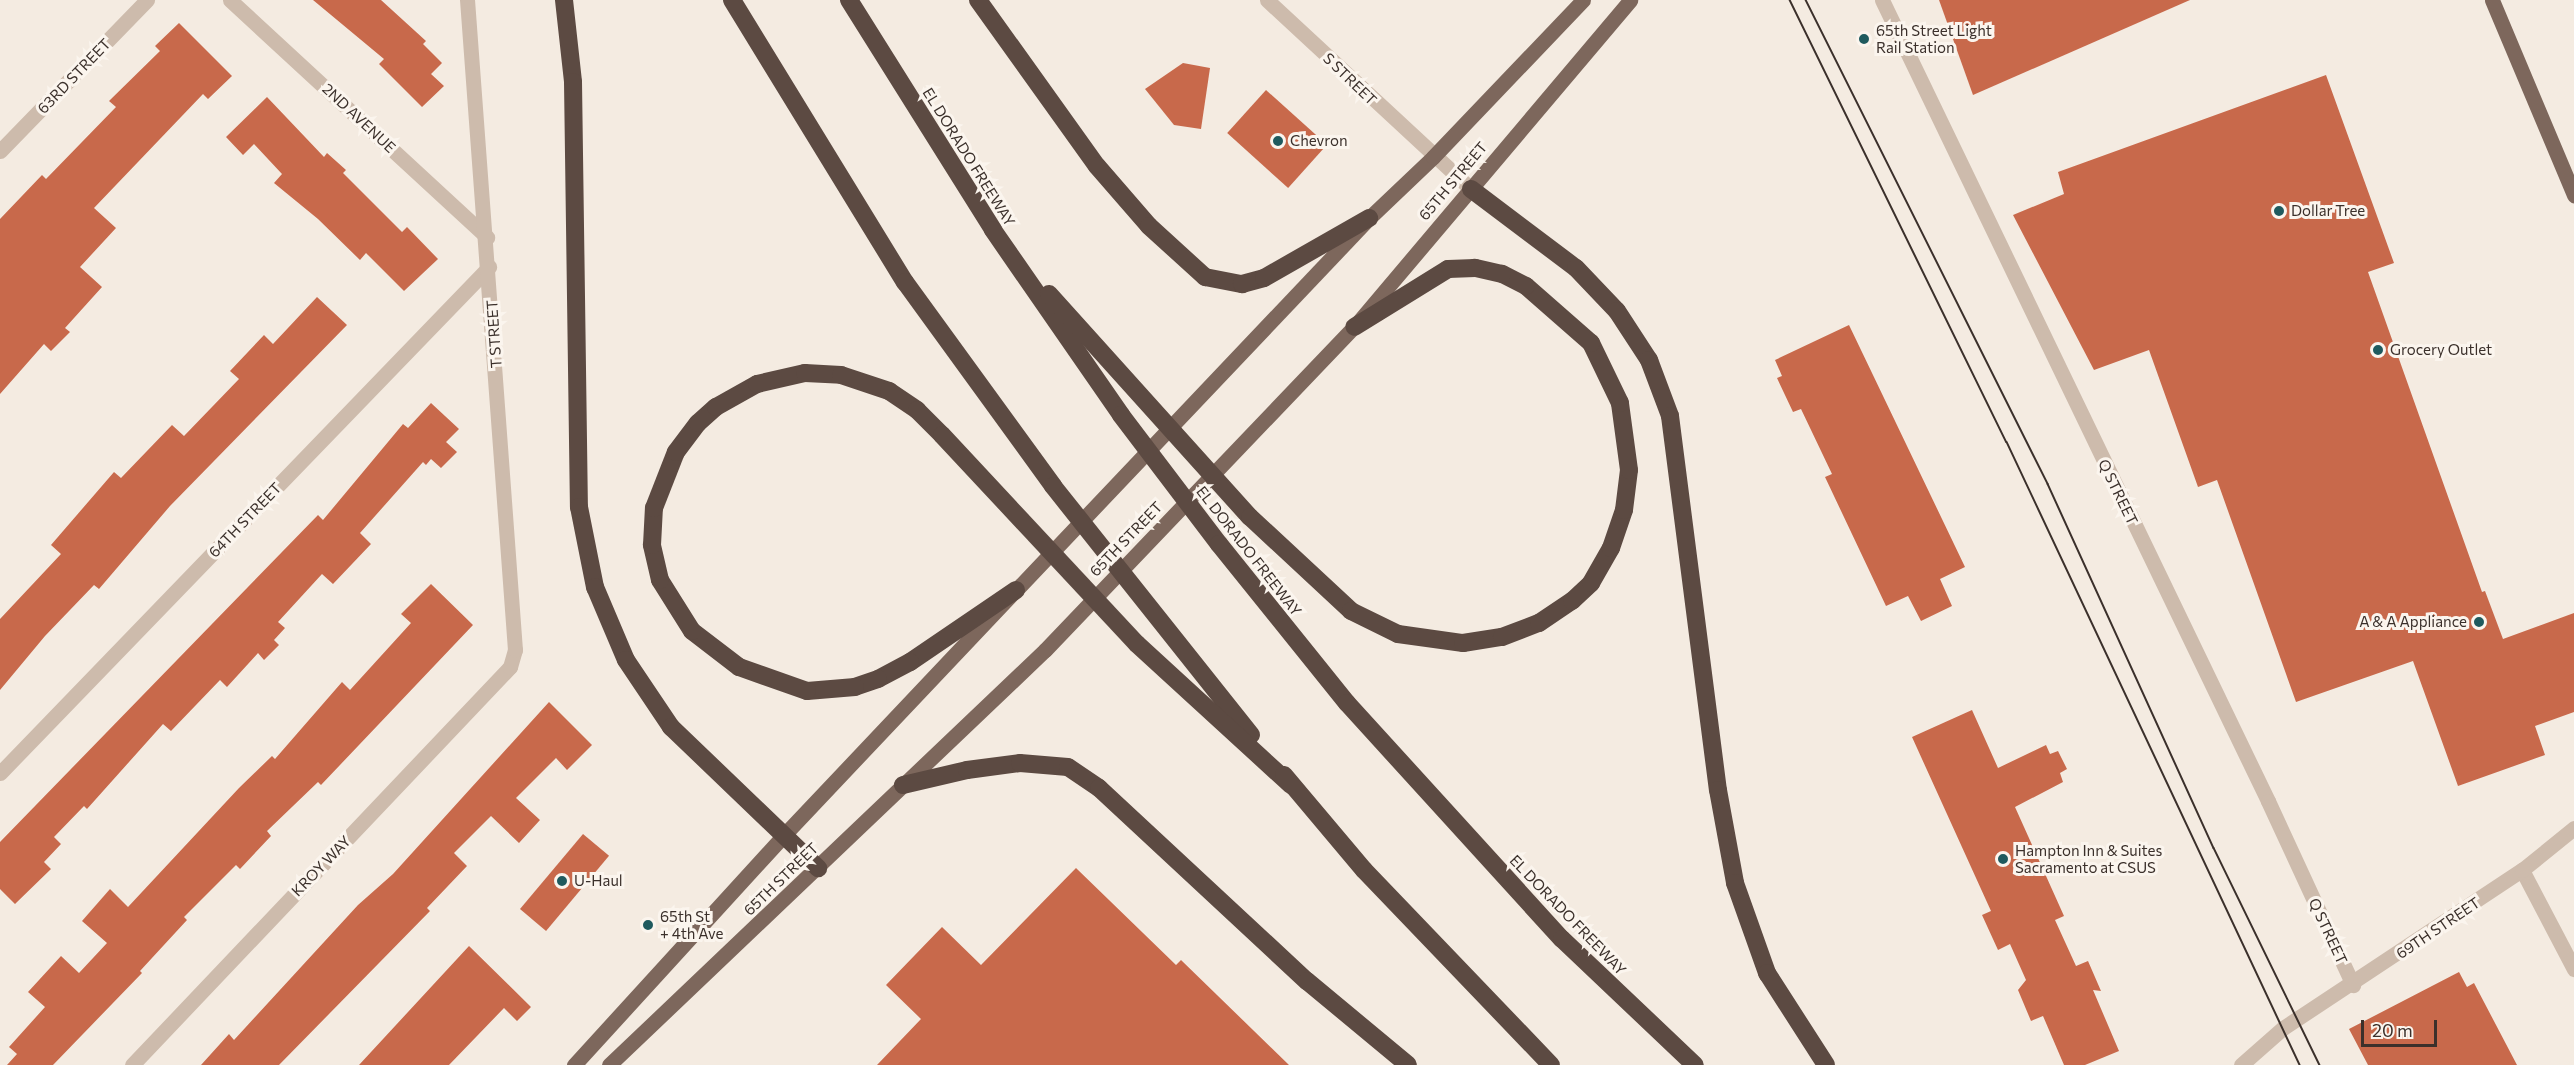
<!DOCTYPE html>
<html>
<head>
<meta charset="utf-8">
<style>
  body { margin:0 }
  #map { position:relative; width:2574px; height:1065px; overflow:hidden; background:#f4ebe1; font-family:Commissioner,sans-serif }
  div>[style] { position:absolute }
  .building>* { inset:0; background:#c8694b; transform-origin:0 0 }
  .minor>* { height:15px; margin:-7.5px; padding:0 7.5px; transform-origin:7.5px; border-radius:7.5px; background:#cdbbac }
  .major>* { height:15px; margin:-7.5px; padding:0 7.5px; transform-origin:7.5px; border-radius:7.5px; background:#7d675c }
  .highway>* { height:18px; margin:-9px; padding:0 9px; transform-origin:9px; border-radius:9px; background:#5c4a42 }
  .tram>* { height:1.5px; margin:-0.75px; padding:0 0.75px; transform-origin:0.75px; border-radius:0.75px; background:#3b302b }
  .dots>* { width:16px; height:16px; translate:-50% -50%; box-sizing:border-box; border:3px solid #fbf5ee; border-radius:50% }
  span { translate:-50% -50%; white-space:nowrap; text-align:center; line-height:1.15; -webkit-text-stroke:6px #fbf5ee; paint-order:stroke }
  .poi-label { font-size:15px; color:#3b302b }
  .left { translate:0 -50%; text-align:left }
  .right { translate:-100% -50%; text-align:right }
  .street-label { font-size:15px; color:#3b302b }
  .scale { position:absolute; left:2361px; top:1020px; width:76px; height:27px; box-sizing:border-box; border:3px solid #3b302b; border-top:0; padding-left:8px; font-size:18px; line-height:21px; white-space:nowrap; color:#3b302b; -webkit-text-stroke:4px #fbf5ee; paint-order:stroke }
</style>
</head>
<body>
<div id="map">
  <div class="building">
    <div style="clip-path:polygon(313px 0,381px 0,426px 41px,423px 44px,442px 63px,431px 74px,444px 86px,422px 107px,379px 64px,384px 59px)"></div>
    <div style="clip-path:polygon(1939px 0,2190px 0,1973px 95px)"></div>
    <div style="clip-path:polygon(179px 23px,232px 76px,208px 99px,203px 94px,94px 208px,116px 228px,80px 267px,102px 287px,65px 328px,70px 332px,51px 351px,44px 344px,0 394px,0 219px,42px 175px,46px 179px,116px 107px,109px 101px,160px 51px,155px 46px)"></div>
    <div style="clip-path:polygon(1183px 63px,1210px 68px,1201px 129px,1174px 125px,1145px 89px)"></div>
    <div style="clip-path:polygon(2326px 75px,2394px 263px,2368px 272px,2482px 592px,2485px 591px,2503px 639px,2574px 613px,2574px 712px,2535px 726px,2545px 755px,2458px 786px,2413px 661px,2296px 702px,2217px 480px,2198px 487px,2149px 350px,2094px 370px,2013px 215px,2064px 194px,2058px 172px)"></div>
    <div style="left:1266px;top:90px;width:82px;height:58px;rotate:42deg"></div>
    <div style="clip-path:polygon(267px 97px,324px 157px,327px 153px,346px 170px,343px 173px,402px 232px,407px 227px,438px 259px,404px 291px,366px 253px,360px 260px,318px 219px,274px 183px,282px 174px,254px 144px,243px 155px,226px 137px)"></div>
    <div style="clip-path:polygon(317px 297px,347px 325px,170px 506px,99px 589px,94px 585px,45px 636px,0 690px,0 619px,61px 554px,51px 545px,114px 472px,121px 478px,172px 425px,184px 436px,239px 379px,230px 371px,264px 335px,273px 344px)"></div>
    <div style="clip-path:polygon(1849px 325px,1965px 567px,1940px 579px,1952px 606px,1921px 621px,1908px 596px,1886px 606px,1825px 477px,1832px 474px,1801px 409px,1793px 412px,1777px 378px,1782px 376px,1775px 360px)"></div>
    <div style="clip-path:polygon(431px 403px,459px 429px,446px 442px,457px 452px,441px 468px,431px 459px,426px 465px,423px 462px,360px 533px,371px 544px,333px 584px,322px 574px,278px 622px,285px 628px,274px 640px,279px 645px,264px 660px,258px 653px,227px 687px,220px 680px,171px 731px,163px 724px,87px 809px,84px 806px,54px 837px,61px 844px,44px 862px,51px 869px,15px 904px,0 889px,0 842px,318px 515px,323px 520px,403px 424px,408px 428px)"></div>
    <div style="clip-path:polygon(431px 584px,473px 625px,321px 785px,318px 782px,267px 831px,271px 836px,240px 869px,236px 865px,184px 917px,187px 920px,140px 971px,142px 973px,53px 1065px,7px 1065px,17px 1054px,9px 1047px,45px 1007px,28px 992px,61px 956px,79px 973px,107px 943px,82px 921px,110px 889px,128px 907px,239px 788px,272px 756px,275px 759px,342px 682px,350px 690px,411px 623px,401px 614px)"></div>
    <div style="clip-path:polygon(549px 702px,592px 745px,567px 770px,556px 758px,516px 798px,540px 820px,519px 843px,491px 816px,454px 853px,467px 866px,427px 908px,430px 911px,279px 1065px,201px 1065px,229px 1034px,234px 1040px,358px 905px,393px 874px)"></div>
    <div style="clip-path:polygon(1972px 710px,1998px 768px,2046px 745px,2050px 754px,2058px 751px,2067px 769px,2060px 773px,2063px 782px,2015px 807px,2064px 916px,2055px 920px,2076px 966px,2088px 961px,2101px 991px,2093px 990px,2119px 1051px,2085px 1065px,2064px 1065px,2043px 1016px,2031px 1021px,2018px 990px,2026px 980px,2010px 944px,1998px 950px,1982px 915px,1991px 911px,1912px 737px)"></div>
    <div style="left:583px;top:834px;width:34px;height:98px;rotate:40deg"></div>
    <div style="clip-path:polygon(1076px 868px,1176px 965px,1181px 960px,1289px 1065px,877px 1065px,921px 1019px,886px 985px,942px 927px,981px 965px)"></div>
    <div style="clip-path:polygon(469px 946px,531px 1007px,517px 1021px,504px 1008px,449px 1065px,359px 1065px)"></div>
    <div style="clip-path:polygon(2459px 972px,2467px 987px,2474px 983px,2517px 1065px,2368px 1065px,2349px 1029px)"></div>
  </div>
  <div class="minor">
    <div style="left:230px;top:0;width:350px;rotate:42.7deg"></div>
    <div style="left:1267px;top:0;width:278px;rotate:42.8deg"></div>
    <div style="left:1882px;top:0;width:889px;rotate:64.27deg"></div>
    <div style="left:2268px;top:801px;width:203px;rotate:65.2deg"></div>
    <div style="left:0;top:151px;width:211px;rotate:-45.8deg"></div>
    <div style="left:0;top:773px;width:704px;rotate:-45.98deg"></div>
    <div style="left:2522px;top:870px;width:112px;rotate:62.3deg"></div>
    <div style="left:132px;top:1065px;width:549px;rotate:-46.48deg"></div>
    <div style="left:510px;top:667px;width:18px;rotate:-74deg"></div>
    <div style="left:515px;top:650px;width:652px;rotate:-94.22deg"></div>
    <div style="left:2241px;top:1065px;width:56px;rotate:-41.4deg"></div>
    <div style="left:2283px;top:1028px;width:287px;rotate:-33.5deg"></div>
    <div style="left:2522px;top:870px;width:67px;rotate:-38.9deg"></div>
  </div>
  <div class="major">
    <div style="left:2492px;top:0;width:212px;rotate:67.2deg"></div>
    <div style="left:574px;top:1065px;width:310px;rotate:-47.6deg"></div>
    <div style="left:783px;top:836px;width:339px;rotate:-46.6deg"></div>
    <div style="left:1016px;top:590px;width:513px;rotate:-46.5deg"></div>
    <div style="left:1369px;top:218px;width:88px;rotate:-43.6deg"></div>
    <div style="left:1433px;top:157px;width:217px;rotate:-46.3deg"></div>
    <div style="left:609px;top:1065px;width:602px;rotate:-43.59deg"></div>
    <div style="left:1045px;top:650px;width:447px;rotate:-46.3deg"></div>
    <div style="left:1354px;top:327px;width:428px;rotate:-49.8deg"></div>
  </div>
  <div class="highway">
    <div style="left:564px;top:0;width:82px;rotate:83.7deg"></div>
    <div style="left:573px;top:82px;width:425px;rotate:89.2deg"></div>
    <div style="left:579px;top:507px;width:82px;rotate:78.7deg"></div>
    <div style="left:595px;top:587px;width:79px;rotate:67deg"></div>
    <div style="left:626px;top:660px;width:81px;rotate:56.1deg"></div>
    <div style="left:671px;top:727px;width:204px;rotate:43.8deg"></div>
    <div style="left:732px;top:0;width:331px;rotate:58.5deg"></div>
    <div style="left:905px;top:282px;width:252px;rotate:54deg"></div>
    <div style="left:1053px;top:486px;width:318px;rotate:51.5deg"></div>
    <div style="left:849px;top:0;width:271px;rotate:57.9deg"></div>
    <div style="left:993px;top:230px;width:225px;rotate:55.3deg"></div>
    <div style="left:1121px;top:415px;width:162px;rotate:52.8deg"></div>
    <div style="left:1219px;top:544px;width:204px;rotate:51.2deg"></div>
    <div style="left:1347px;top:703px;width:319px;rotate:47.7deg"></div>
    <div style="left:1562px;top:939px;width:183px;rotate:43.5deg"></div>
    <div style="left:978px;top:0;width:204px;rotate:54.4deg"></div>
    <div style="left:1097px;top:166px;width:79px;rotate:49.1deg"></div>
    <div style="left:1149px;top:226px;width:76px;rotate:42.3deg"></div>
    <div style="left:1205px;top:277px;width:38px;rotate:11deg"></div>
    <div style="left:1242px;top:284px;width:23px;rotate:-15deg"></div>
    <div style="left:1264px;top:278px;width:121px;rotate:-29.7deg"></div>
    <div style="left:1471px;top:189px;width:131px;rotate:37deg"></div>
    <div style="left:1576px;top:268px;width:59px;rotate:46.4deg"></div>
    <div style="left:1617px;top:311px;width:59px;rotate:56.9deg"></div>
    <div style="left:1649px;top:360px;width:60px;rotate:69.4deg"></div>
    <div style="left:1670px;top:416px;width:377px;rotate:82.7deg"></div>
    <div style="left:1718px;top:790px;width:95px;rotate:79.6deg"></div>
    <div style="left:1735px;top:883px;width:96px;rotate:70.4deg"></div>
    <div style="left:1767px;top:973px;width:109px;rotate:57.3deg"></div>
    <div style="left:1049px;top:294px;width:300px;rotate:48deg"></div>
    <div style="left:1250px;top:517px;width:138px;rotate:42.9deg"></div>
    <div style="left:1351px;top:611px;width:52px;rotate:26.1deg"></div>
    <div style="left:1398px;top:634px;width:66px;rotate:7.9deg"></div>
    <div style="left:1463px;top:643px;width:39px;rotate:-9deg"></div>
    <div style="left:1502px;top:637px;width:40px;rotate:-21deg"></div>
    <div style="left:1539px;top:623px;width:40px;rotate:-34deg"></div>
    <div style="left:1572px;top:601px;width:26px;rotate:-43deg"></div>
    <div style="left:1591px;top:583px;width:40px;rotate:-60.3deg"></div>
    <div style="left:1611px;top:548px;width:40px;rotate:-71.1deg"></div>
    <div style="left:1624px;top:510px;width:40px;rotate:-82.9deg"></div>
    <div style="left:1629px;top:470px;width:68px;rotate:-97.7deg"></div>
    <div style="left:1620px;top:403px;width:67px;rotate:-115.8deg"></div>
    <div style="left:1591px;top:343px;width:86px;rotate:-138.8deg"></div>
    <div style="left:1526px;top:286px;width:27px;rotate:-153deg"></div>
    <div style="left:1502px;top:274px;width:28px;rotate:-167deg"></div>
    <div style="left:1475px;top:268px;width:27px;rotate:178deg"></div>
    <div style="left:1448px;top:269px;width:110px;rotate:148.3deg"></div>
    <div style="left:1016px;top:590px;width:128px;rotate:145.8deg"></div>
    <div style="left:910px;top:662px;width:36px;rotate:152deg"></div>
    <div style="left:878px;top:679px;width:24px;rotate:161deg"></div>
    <div style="left:855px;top:687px;width:48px;rotate:175.2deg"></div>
    <div style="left:807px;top:691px;width:72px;rotate:-160.6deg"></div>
    <div style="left:739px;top:667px;width:59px;rotate:-142.5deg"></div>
    <div style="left:692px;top:631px;width:60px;rotate:-122.1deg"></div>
    <div style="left:660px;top:580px;width:36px;rotate:-103deg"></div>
    <div style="left:652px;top:545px;width:37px;rotate:-87deg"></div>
    <div style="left:654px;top:508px;width:60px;rotate:-68.6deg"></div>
    <div style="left:676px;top:452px;width:36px;rotate:-53deg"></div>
    <div style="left:698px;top:423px;width:24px;rotate:-42deg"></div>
    <div style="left:716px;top:407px;width:47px;rotate:-29.3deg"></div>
    <div style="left:757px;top:384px;width:49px;rotate:-12.9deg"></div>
    <div style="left:805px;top:373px;width:36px;rotate:3deg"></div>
    <div style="left:841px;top:375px;width:51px;rotate:18.4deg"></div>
    <div style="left:889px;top:391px;width:34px;rotate:34deg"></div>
    <div style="left:917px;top:410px;width:35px;rotate:45deg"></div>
    <div style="left:942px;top:435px;width:286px;rotate:47deg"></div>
    <div style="left:1137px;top:644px;width:209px;rotate:42.5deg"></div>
    <div style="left:1284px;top:775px;width:124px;rotate:49.9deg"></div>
    <div style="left:1364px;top:870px;width:270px;rotate:46.2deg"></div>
    <div style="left:903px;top:785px;width:66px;rotate:-13.2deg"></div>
    <div style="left:967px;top:770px;width:53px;rotate:-7.5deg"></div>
    <div style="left:1020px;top:763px;width:48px;rotate:4.8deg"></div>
    <div style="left:1068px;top:767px;width:37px;rotate:34deg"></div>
    <div style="left:1099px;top:788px;width:284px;rotate:42.9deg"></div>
    <div style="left:1307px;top:981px;width:131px;rotate:39.7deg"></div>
  </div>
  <div class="tram">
    <div style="left:1790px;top:0;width:492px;rotate:63.9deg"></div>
    <div style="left:2007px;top:442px;width:688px;rotate:64.81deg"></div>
    <div style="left:1806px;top:0;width:541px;rotate:63.43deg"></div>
    <div style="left:2048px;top:484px;width:400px;rotate:65.5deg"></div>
    <div style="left:2214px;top:848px;width:242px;rotate:64deg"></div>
  </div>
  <div class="dots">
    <div style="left:1864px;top:39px;background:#1f5a5e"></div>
    <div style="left:1278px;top:141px;background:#1f5a5e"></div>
    <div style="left:2279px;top:211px;background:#1f5a5e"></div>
    <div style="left:2378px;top:350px;background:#1f5a5e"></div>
    <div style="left:2479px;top:622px;background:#1f5a5e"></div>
    <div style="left:2003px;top:859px;background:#1f5a5e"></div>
    <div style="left:562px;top:881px;background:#1f5a5e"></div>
    <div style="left:648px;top:925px;background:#1f5a5e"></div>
  </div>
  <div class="poi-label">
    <span class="left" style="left:1876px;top:39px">65th Street Light<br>Rail Station</span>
    <span class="left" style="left:1290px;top:141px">Chevron</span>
    <span class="left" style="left:2291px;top:211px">Dollar Tree</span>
    <span class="left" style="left:2390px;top:350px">Grocery Outlet</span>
    <span class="right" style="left:2467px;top:622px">A &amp; A Appliance</span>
    <span class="left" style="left:2015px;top:859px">Hampton Inn &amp; Suites<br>Sacramento at CSUS</span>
    <span class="left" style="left:574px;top:881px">U-Haul</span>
    <span class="left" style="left:660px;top:925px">65th St<br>+ 4th Ave</span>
  </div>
  <div class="street-label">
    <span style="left:74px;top:76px;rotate:-46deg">63RD STREET</span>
    <span style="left:1350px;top:79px;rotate:44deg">S STREET</span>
    <span style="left:359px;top:118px;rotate:43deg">2ND AVENUE</span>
    <span style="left:969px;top:157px;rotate:58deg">EL DORADO FREEWAY</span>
    <span style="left:1453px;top:181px;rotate:-50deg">65TH STREET</span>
    <span style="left:494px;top:334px;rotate:-94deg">T STREET</span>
    <span style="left:2118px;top:492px;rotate:64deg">Q STREET</span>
    <span style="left:245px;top:520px;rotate:-46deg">64TH STREET</span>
    <span style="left:1126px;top:539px;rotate:-46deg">65TH STREET</span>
    <span style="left:1249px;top:551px;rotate:52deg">EL DORADO FREEWAY</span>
    <span style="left:321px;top:866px;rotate:-46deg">KROY WAY</span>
    <span style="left:781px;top:879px;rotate:-44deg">65TH STREET</span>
    <span style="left:1568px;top:915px;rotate:46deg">EL DORADO FREEWAY</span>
    <span style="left:2438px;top:928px;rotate:-34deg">69TH STREET</span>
    <span style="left:2328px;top:931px;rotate:65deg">Q STREET</span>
  </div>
  <div class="scale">20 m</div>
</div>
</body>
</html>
